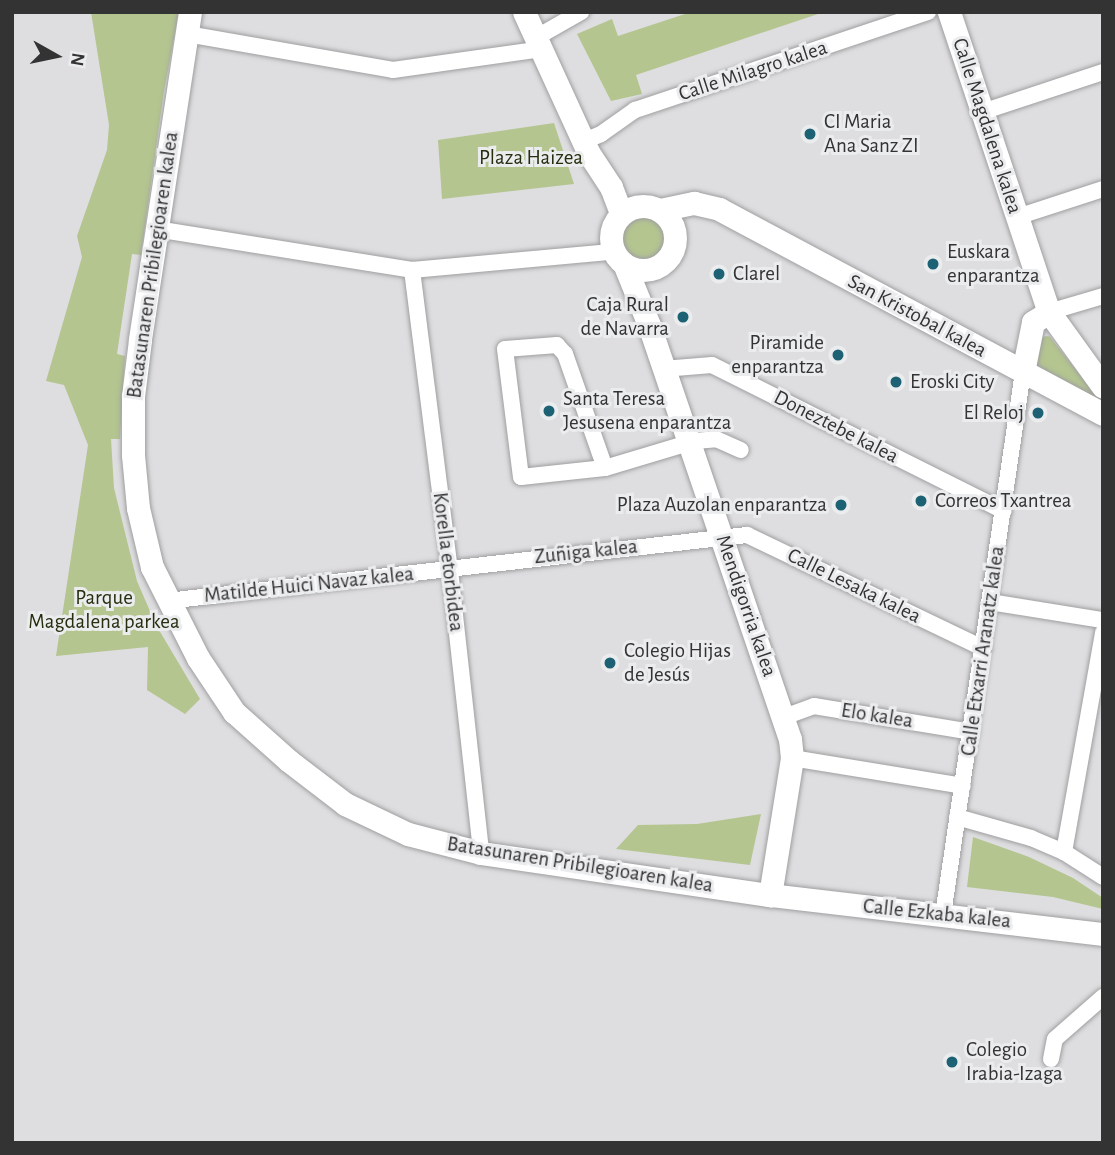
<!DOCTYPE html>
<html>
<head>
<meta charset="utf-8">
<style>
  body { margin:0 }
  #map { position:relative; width:1115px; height:1155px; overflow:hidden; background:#dedee0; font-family:"Alegreya Sans",sans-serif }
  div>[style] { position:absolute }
  .green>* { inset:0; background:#b4c590 }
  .round { border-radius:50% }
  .roads { filter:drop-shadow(0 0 2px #9f9fa1) drop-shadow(0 0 2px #9f9fa1) }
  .street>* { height:16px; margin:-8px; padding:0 8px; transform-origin:8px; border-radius:8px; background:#fff }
  .secondary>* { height:23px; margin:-11.5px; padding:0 11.5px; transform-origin:11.5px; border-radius:11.5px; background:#fff }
  .secondary>.ring { margin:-11.5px; padding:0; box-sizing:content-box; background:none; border:23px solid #fff; border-radius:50% }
  .dots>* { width:19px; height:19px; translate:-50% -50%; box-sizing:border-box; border:4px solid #ebeced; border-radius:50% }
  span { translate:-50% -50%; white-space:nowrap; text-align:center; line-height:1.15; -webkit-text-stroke:6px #ebeced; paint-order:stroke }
  .street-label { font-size:21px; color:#333334 }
  .poi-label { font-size:21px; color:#333334 }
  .left { translate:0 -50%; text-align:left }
  .right { translate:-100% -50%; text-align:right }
  .park-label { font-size:21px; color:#262e0f }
  .frame { position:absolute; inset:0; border:14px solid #333334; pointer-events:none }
  .north { position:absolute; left:21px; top:21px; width:70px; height:70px; -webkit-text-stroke:5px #ebeced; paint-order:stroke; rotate:99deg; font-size:19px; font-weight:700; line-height:28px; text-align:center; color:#333334 }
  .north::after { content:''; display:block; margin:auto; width:24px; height:32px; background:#333334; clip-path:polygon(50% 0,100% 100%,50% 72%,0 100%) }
</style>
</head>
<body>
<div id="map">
  <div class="green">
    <div style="clip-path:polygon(91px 12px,179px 12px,164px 91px,141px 255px,132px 254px,117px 354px,125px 356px,120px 439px,111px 439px,114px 488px,137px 581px,156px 625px,200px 699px,185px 714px,147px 690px,148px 647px,56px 656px,88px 445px,64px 385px,46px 381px,82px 257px,77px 236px,107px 150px,109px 125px)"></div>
    <div style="clip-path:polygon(691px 12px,824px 12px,636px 75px,642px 94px,611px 101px,577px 34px,612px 19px,618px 36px)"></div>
    <div style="clip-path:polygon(554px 123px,574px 184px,442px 199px,438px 140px)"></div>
    <div class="round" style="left:621px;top:217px;width:44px;height:44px"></div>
    <div style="clip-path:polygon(1048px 336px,1050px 337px,1103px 404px,1038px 372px,1035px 362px,1040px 337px)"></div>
    <div style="clip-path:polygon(761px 814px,750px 865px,616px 849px,638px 825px,697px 824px)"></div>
    <div style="clip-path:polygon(973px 837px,1029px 857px,1073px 878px,1103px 898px,1103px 909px,1053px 897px,967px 887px)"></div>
  </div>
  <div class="roads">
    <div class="street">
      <div style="left:187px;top:34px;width:209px;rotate:9.9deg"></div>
      <div style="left:393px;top:70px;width:150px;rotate:-8deg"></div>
      <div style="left:537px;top:37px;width:51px;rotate:-29.6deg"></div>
      <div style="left:982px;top:112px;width:127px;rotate:-18.3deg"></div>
      <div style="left:584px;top:141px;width:18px;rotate:-22deg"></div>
      <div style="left:601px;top:134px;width:42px;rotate:-35.2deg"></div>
      <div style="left:635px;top:110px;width:309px;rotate:-18.5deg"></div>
      <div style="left:1017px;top:217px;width:90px;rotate:-18deg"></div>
      <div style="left:156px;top:229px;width:259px;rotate:9.1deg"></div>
      <div style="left:412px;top:270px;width:200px;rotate:-5.2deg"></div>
      <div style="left:412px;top:270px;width:302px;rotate:82.8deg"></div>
      <div style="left:450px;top:570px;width:285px;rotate:83.7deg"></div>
      <div style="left:1049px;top:312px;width:56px;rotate:-16.5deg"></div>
      <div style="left:663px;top:369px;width:49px;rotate:-4.7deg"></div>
      <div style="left:712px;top:365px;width:326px;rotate:26.6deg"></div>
      <div style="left:605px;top:468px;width:121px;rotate:-109.3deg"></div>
      <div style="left:565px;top:354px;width:12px;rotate:-132deg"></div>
      <div style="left:557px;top:345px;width:52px;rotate:175.6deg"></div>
      <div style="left:505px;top:349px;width:129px;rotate:82.9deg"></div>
      <div style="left:521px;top:477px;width:84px;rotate:-6.1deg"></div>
      <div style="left:605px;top:468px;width:94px;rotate:-16.7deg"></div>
      <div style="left:695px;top:441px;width:21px;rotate:-5deg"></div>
      <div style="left:716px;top:439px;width:27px;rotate:24deg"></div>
      <div style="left:167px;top:601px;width:584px;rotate:-6.49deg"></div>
      <div style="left:747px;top:535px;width:262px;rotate:25.6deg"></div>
      <div style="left:990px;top:602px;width:114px;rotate:9.1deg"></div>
      <div style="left:784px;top:717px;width:32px;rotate:-20deg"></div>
      <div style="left:814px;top:706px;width:159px;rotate:9.4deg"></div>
      <div style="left:792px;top:758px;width:173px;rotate:9.3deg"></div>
      <div style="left:957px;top:817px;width:77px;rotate:15.8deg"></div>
      <div style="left:1031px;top:838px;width:36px;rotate:23deg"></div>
      <div style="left:1064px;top:852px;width:46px;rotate:32.7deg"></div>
      <div style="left:1064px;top:852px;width:223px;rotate:-79.9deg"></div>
      <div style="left:943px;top:915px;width:549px;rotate:-81.62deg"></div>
      <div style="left:1051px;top:1059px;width:20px;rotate:-79deg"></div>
      <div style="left:1055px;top:1039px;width:64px;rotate:-41.2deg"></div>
    </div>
    <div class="secondary">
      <div style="left:190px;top:12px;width:332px;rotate:98.7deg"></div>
      <div style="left:140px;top:340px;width:56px;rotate:97.1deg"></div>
      <div style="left:133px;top:396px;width:59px;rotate:90deg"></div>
      <div style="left:133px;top:455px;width:53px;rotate:84.6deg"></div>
      <div style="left:138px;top:508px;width:61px;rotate:76.7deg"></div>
      <div style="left:152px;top:567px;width:102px;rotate:63.2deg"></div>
      <div style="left:198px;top:658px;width:65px;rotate:56.3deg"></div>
      <div style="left:234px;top:712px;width:74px;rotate:41.7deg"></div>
      <div style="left:289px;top:761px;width:71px;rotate:37.5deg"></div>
      <div style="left:345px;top:804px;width:70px;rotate:25.5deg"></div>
      <div style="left:408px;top:834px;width:75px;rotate:14.6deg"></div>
      <div style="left:481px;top:853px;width:292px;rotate:8.3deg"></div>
      <div style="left:770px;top:895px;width:335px;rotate:6.7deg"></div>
      <div style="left:524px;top:12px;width:154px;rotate:65.4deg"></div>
      <div style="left:588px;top:152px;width:42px;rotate:56.7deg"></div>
      <div style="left:611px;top:187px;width:28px;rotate:69deg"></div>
      <div style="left:949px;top:12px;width:316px;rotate:71.6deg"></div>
      <div style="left:1049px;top:312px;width:92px;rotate:54.2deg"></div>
      <div class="ring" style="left:611px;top:206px;width:41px;height:41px"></div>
      <div style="left:660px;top:210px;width:35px;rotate:-12deg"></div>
      <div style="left:694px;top:203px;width:26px;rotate:13deg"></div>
      <div style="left:719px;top:209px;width:435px;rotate:28.1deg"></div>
      <div style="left:625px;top:266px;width:64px;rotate:67.9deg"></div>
      <div style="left:649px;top:325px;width:437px;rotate:71.2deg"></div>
      <div style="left:790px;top:739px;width:19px;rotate:84deg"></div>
      <div style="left:792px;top:758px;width:139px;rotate:99.1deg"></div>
      <div style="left:1023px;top:372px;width:51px;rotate:-78.7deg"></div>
      <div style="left:1033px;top:322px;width:19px;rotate:-32deg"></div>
    </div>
  </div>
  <div class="dots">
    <div style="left:810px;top:134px;background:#1d6274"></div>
    <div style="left:933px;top:264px;background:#1d6274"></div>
    <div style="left:719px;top:274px;background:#1d6274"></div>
    <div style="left:683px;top:317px;background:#1d6274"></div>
    <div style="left:838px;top:355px;background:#1d6274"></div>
    <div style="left:896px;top:382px;background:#1d6274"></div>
    <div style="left:549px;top:411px;background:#1d6274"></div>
    <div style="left:1038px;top:413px;background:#1d6274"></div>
    <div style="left:921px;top:501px;background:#1d6274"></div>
    <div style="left:841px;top:505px;background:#1d6274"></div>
    <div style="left:610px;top:663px;background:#1d6274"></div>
    <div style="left:952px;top:1062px;background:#1d6274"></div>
  </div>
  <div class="street-label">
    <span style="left:753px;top:71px;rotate:-18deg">Calle Milagro kalea</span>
    <span style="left:987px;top:126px;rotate:72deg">Calle Magdalena kalea</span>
    <span style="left:153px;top:265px;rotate:-82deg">Batasunaren Pribilegioaren kalea</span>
    <span style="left:917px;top:316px;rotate:28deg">San Kristobal kalea</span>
    <span style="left:836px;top:427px;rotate:27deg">Doneztebe kalea</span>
    <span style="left:586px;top:552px;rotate:-6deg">Zuñiga kalea</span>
    <span style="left:448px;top:562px;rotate:83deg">Korella etorbidea</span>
    <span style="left:309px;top:585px;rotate:-6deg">Matilde Huici Navaz kalea</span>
    <span style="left:854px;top:586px;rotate:26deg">Calle Lesaka kalea</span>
    <span style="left:746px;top:606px;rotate:71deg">Mendigorria kalea</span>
    <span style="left:983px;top:651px;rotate:-82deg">Calle Etxarri Aranatz kalea</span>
    <span style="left:877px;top:716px;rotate:9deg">Elo kalea</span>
    <span style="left:580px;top:865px;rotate:9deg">Batasunaren Pribilegioaren kalea</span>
    <span style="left:937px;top:914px;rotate:6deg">Calle Ezkaba kalea</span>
  </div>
  <div class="poi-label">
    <span class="left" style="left:824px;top:134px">CI Maria<br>Ana Sanz ZI</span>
    <span class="left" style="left:947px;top:264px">Euskara<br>enparantza</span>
    <span class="left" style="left:733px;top:274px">Clarel</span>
    <span class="right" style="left:669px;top:317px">Caja Rural<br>de Navarra</span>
    <span class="right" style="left:824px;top:355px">Piramide<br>enparantza</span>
    <span class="left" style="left:910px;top:382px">Eroski City</span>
    <span class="left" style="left:563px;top:411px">Santa Teresa<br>Jesusena enparantza</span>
    <span class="right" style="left:1024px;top:413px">El Reloj</span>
    <span class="left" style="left:935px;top:501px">Correos Txantrea</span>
    <span class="right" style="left:827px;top:505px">Plaza Auzolan enparantza</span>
    <span class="left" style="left:624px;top:663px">Colegio Hijas<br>de Jesús</span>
    <span class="left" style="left:966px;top:1062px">Colegio<br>Irabia-Izaga</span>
  </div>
  <div class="park-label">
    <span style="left:531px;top:158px">Plaza Haizea</span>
    <span style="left:104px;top:610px">Parque<br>Magdalena parkea</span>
  </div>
  <div class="frame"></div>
  <div class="north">N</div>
</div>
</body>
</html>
